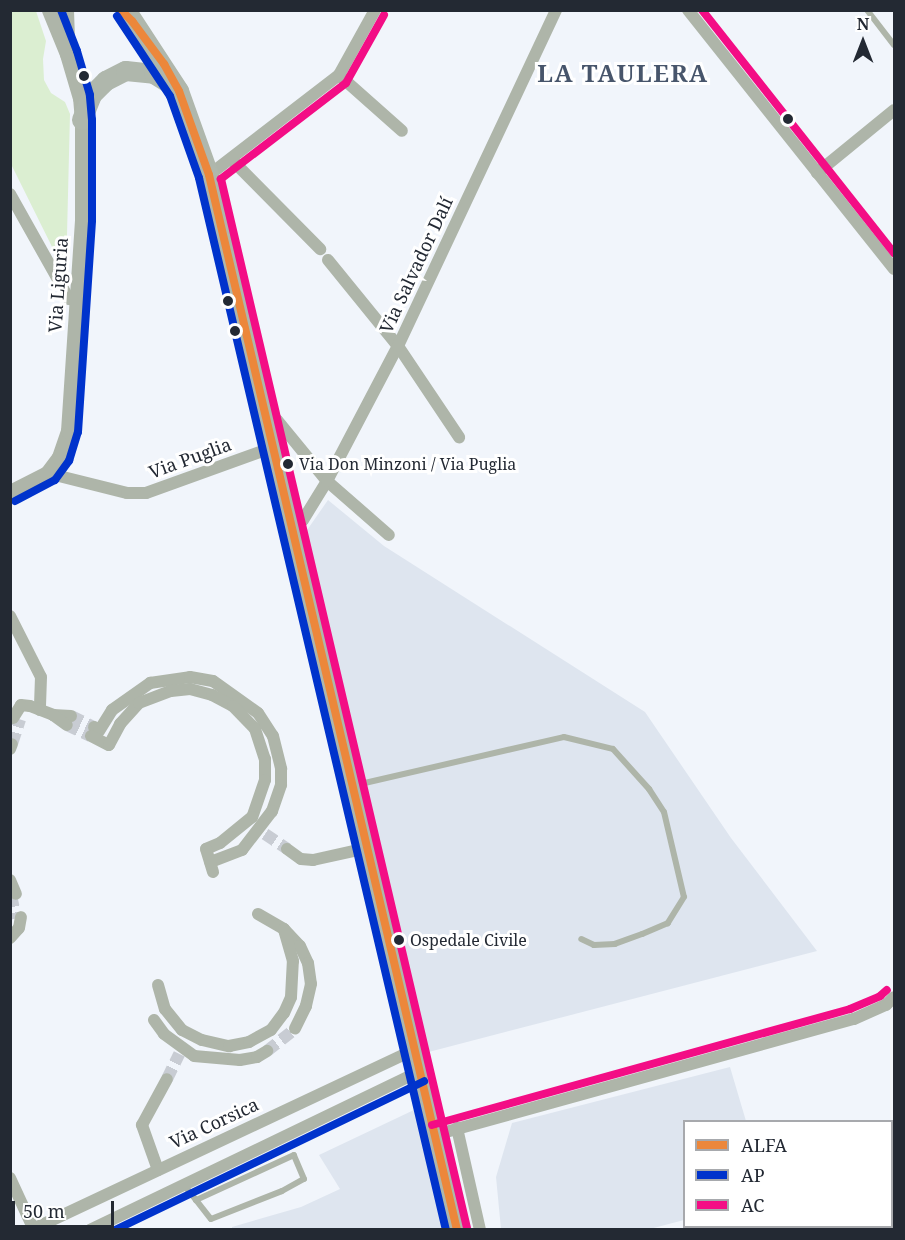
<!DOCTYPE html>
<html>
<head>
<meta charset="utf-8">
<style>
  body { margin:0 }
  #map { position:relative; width:905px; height:1240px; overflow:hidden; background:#f1f5fb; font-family:"Noto Serif",serif }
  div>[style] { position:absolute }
  .built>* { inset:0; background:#dee5ef }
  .green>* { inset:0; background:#dbeed1 }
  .minor-tunnel>* { height:12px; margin-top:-6px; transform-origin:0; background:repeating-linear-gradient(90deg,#c8ccd3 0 12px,transparent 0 18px) }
  .service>* { height:6px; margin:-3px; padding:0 3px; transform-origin:3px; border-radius:3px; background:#aeb5a9 }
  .minor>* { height:12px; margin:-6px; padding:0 6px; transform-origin:6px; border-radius:6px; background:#aeb5a9 }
  .tertiary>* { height:15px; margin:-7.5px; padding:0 7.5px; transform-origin:7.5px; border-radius:7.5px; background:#aeb5a9 }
  .primary>* { height:20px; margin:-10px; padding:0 10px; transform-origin:10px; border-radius:10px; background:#afb7ac }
  .bus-1>* { height:8px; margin:-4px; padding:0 4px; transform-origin:4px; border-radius:4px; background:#ec873b }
  .bus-2>* { height:8px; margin:-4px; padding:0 4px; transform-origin:4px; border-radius:4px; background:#03c }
  .bus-3>* { height:8px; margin:-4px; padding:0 4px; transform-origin:4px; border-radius:4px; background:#f30d85 }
  .dots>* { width:16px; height:16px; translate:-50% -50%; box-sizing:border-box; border:3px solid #fff; border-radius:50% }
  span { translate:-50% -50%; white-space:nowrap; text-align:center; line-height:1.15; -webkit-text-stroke:6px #fff; paint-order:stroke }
  .bus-label { font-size:16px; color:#232933 }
  .left { translate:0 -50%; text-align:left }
  .street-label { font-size:18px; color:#232933 }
  .district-label { font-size:24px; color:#47556b; font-weight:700; letter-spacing:1.5px }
  .frame { position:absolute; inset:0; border:12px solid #232933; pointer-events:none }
  .legend { position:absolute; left:683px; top:1120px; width:210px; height:108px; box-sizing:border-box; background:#fff; border:2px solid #a7a9ad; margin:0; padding:8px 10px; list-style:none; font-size:18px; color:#232933 }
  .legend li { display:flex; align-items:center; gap:12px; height:30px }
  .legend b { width:30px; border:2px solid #a7a9ad }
  .north { position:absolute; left:833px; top:12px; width:60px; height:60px; -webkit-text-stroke:4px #fff; paint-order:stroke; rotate:0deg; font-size:16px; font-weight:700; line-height:24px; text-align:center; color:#232933 }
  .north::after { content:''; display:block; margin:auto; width:21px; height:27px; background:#232933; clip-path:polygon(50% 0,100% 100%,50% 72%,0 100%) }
  .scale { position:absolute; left:12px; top:1201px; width:102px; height:27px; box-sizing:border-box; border:3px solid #232933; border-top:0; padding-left:8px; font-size:18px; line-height:21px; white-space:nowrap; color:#232933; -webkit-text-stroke:4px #fff; paint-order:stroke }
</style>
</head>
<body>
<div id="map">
  <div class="built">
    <div style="clip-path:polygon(328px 500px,384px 546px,645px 712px,731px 838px,817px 951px,421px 1054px,305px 533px)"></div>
    <div style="clip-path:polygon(730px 1067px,746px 1121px,684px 1122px,684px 1220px,646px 1230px,501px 1229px,496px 1177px,512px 1123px)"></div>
    <div style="clip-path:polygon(416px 1109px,444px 1229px,232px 1229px,232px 1227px,301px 1207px,340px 1189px,319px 1155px)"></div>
  </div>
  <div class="green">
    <div style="clip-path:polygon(11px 10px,36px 11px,46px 41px,43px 59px,44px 80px,51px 93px,65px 102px,70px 114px,66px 275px,11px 164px)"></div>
  </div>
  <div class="minor-tunnel">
    <div style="left:71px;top:716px;width:25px;rotate:26deg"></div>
    <div style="left:67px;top:725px;width:26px;rotate:25deg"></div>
    <div style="left:12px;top:744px;width:26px;rotate:-72deg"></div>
    <div style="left:265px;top:834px;width:27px;rotate:34deg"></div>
    <div style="left:11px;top:895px;width:24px;rotate:78deg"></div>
    <div style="left:267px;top:1051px;width:36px;rotate:-38deg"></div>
    <div style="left:167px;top:1079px;width:28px;rotate:-64deg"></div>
  </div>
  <div class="service">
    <div style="left:867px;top:10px;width:44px;rotate:52.4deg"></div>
    <div style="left:356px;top:785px;width:213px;rotate:-13deg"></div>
    <div style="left:564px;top:737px;width:50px;rotate:13.8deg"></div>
    <div style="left:613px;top:749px;width:54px;rotate:48deg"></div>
    <div style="left:649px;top:789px;width:27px;rotate:57deg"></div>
    <div style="left:664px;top:812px;width:87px;rotate:76.8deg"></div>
    <div style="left:684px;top:897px;width:31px;rotate:122deg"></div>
    <div style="left:668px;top:923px;width:28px;rotate:157deg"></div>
    <div style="left:642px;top:934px;width:29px;rotate:160deg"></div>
    <div style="left:615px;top:944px;width:21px;rotate:177deg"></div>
    <div style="left:594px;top:945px;width:14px;rotate:-155deg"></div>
    <div style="left:184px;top:1185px;width:19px;rotate:51deg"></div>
    <div style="left:196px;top:1200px;width:24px;rotate:52deg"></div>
    <div style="left:211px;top:1219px;width:76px;rotate:-21.5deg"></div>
    <div style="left:282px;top:1191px;width:25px;rotate:-29deg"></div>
    <div style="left:304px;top:1179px;width:26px;rotate:-113deg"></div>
    <div style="left:294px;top:1155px;width:108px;rotate:155.3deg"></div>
  </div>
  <div class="minor">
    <div style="left:688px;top:10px;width:331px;rotate:51.5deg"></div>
    <div style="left:339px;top:75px;width:84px;rotate:41.6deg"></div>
    <div style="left:231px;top:159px;width:127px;rotate:45.3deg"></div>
    <div style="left:817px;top:173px;width:99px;rotate:-39.3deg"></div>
    <div style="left:209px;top:175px;width:164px;rotate:-37.6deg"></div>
    <div style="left:339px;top:75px;width:74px;rotate:-61deg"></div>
    <div style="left:10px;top:194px;width:120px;rotate:60.7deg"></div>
    <div style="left:69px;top:299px;width:8px;rotate:7deg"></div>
    <div style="left:328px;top:260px;width:111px;rotate:50.9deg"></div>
    <div style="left:398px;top:346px;width:110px;rotate:56.2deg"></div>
    <div style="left:269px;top:422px;width:8px;rotate:-14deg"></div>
    <div style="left:277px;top:420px;width:79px;rotate:50.7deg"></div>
    <div style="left:327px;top:481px;width:82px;rotate:41.1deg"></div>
    <div style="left:47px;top:473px;width:82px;rotate:14deg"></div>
    <div style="left:127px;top:493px;width:19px"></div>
    <div style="left:146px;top:493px;width:136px;rotate:-19.8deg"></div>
    <div style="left:292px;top:523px;width:11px;rotate:-15deg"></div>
    <div style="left:303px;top:520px;width:46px;rotate:-58.4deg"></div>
    <div style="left:327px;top:481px;width:153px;rotate:-62.3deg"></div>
    <div style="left:398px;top:346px;width:371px;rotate:-64.8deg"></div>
    <div style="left:10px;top:616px;width:68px;rotate:63.1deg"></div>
    <div style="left:41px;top:677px;width:33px;rotate:92deg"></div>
    <div style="left:53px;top:715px;width:18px;rotate:3deg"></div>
    <div style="left:13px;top:718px;width:15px;rotate:-58deg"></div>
    <div style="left:21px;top:705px;width:9px;rotate:6deg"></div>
    <div style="left:30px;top:706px;width:25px;rotate:21deg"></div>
    <div style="left:53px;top:715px;width:17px;rotate:36deg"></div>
    <div style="left:94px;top:727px;width:6px;rotate:39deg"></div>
    <div style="left:99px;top:731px;width:25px;rotate:-58deg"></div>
    <div style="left:112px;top:710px;width:47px;rotate:-35.4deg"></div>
    <div style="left:150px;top:683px;width:40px;rotate:-8.5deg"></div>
    <div style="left:190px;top:677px;width:23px;rotate:10deg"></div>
    <div style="left:213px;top:681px;width:55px;rotate:35.4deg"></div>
    <div style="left:258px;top:713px;width:27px;rotate:57deg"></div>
    <div style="left:273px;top:736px;width:34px;rotate:76deg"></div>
    <div style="left:281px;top:769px;width:16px;rotate:90deg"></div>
    <div style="left:281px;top:785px;width:28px;rotate:109deg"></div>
    <div style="left:272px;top:811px;width:49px;rotate:127.6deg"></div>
    <div style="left:242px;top:850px;width:34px;rotate:159deg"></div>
    <div style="left:91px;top:736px;width:20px;rotate:27deg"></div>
    <div style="left:109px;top:745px;width:24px;rotate:-62deg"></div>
    <div style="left:120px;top:724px;width:28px;rotate:-48deg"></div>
    <div style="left:139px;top:703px;width:34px;rotate:-21deg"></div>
    <div style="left:171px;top:691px;width:19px;rotate:-6deg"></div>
    <div style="left:190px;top:689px;width:23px;rotate:15deg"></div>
    <div style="left:212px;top:695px;width:24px;rotate:28deg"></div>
    <div style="left:233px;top:706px;width:32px;rotate:46deg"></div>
    <div style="left:255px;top:729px;width:32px;rotate:72deg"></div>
    <div style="left:265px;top:759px;width:21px;rotate:90deg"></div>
    <div style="left:265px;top:780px;width:39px;rotate:109deg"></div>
    <div style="left:252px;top:817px;width:41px;rotate:140.9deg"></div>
    <div style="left:220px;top:843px;width:15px;rotate:157deg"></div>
    <div style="left:206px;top:849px;width:24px;rotate:73deg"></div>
    <div style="left:10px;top:749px;width:5px;rotate:-68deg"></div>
    <div style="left:287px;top:849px;width:17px;rotate:36deg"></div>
    <div style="left:301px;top:859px;width:12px;rotate:5deg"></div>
    <div style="left:313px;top:860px;width:55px;rotate:-12.5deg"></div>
    <div style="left:10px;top:880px;width:15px;rotate:67deg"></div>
    <div style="left:258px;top:914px;width:30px;rotate:30deg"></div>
    <div style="left:284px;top:929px;width:23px;rotate:47deg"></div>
    <div style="left:300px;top:946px;width:19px;rotate:65deg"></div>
    <div style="left:308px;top:963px;width:21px;rotate:82deg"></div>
    <div style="left:311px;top:984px;width:23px;rotate:103deg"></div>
    <div style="left:306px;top:1006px;width:25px;rotate:116deg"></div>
    <div style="left:10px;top:938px;width:13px;rotate:-48deg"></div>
    <div style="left:19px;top:928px;width:11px;rotate:-80deg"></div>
    <div style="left:158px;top:985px;width:25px;rotate:74deg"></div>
    <div style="left:165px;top:1009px;width:27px;rotate:51deg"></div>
    <div style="left:182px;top:1030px;width:22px;rotate:27deg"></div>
    <div style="left:202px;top:1040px;width:28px;rotate:13deg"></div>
    <div style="left:229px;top:1046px;width:20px;rotate:-11deg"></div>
    <div style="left:249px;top:1042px;width:25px;rotate:-29deg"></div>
    <div style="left:271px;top:1030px;width:21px;rotate:-53deg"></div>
    <div style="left:284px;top:1013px;width:17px;rotate:-66deg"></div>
    <div style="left:291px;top:997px;width:36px;rotate:-87deg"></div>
    <div style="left:293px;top:961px;width:33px;rotate:-106deg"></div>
    <div style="left:154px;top:1020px;width:17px;rotate:54deg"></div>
    <div style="left:164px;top:1034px;width:37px;rotate:36deg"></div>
    <div style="left:194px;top:1056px;width:46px;rotate:5deg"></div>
    <div style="left:240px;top:1060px;width:17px;rotate:-10deg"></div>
    <div style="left:257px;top:1057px;width:12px;rotate:-31deg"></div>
    <div style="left:457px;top:1128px;width:105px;rotate:77.3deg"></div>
    <div style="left:435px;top:1135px;width:435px;rotate:-15.5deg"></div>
    <div style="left:854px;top:1019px;width:35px;rotate:-24deg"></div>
    <div style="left:886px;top:1005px;width:11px;rotate:-45deg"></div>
    <div style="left:158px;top:1170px;width:48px;rotate:-109.6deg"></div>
    <div style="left:142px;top:1125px;width:52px;rotate:-61.5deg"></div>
    <div style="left:10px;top:1178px;width:57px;rotate:65.2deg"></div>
    <div style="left:31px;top:1230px;width:422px;rotate:-25.2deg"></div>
    <div style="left:90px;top:1230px;width:365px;rotate:-25.7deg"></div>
  </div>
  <div class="tertiary">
    <div style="left:66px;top:10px;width:35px;rotate:88deg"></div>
    <div style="left:10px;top:492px;width:42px;rotate:-27.2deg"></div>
    <div style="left:47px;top:473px;width:20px;rotate:-53deg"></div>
    <div style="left:59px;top:457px;width:28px;rotate:-71deg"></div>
    <div style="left:68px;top:431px;width:212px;rotate:-86.2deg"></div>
    <div style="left:82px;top:219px;width:99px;rotate:-90deg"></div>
    <div style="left:82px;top:120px;width:22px;rotate:-95deg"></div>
    <div style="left:80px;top:98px;width:46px;rotate:-106.5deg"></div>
    <div style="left:67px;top:54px;width:48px;rotate:-112.2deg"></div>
  </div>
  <div class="primary">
    <div style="left:126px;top:10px;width:97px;rotate:56.8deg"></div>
    <div style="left:179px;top:91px;width:89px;rotate:70.3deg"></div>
    <div style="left:209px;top:175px;width:1084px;rotate:76.77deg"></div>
    <div style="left:82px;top:120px;width:27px;rotate:-68deg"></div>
    <div style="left:92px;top:95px;width:20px;rotate:-45deg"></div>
    <div style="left:106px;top:81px;width:22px;rotate:-27deg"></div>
    <div style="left:126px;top:71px;width:28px;rotate:6deg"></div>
    <div style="left:154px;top:74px;width:26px;rotate:32deg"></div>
  </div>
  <div class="bus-1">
    <div style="left:121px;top:10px;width:16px;rotate:45deg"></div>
    <div style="left:132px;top:21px;width:54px;rotate:53.3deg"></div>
    <div style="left:164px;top:64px;width:31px;rotate:61deg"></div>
    <div style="left:179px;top:91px;width:89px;rotate:70.3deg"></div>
    <div style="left:209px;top:175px;width:1084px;rotate:76.77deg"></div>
  </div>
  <div class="bus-2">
    <div style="left:117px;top:16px;width:96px;rotate:56.5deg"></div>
    <div style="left:170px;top:96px;width:87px;rotate:70.5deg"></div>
    <div style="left:199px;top:178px;width:1081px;rotate:76.79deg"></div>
    <div style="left:15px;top:501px;width:45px;rotate:-27.7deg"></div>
    <div style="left:55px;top:480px;width:24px;rotate:-54deg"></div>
    <div style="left:69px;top:461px;width:30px;rotate:-73deg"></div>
    <div style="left:78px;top:432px;width:212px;rotate:-86.2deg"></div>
    <div style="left:92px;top:220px;width:100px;rotate:-90deg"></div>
    <div style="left:92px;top:120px;width:25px;rotate:-95deg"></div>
    <div style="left:90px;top:95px;width:46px;rotate:-106.5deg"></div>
    <div style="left:77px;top:51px;width:44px;rotate:-111.3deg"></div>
    <div style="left:115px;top:1230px;width:343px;rotate:-25.7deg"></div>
  </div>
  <div class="bus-3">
    <div style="left:702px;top:10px;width:310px;rotate:51.7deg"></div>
    <div style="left:384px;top:15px;width:78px;rotate:119.2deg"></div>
    <div style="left:346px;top:83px;width:158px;rotate:142.5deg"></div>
    <div style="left:221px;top:179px;width:1077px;rotate:76.8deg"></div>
    <div style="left:432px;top:1125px;width:434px;rotate:-15.5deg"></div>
    <div style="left:850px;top:1009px;width:33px;rotate:-23deg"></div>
    <div style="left:880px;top:996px;width:9px;rotate:-41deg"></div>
  </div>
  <div class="dots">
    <div style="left:84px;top:76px;background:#232933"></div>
    <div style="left:788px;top:119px;background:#232933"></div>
    <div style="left:228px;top:301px;background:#232933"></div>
    <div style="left:235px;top:331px;background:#232933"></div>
    <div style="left:288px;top:464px;background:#232933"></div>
    <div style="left:399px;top:940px;background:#232933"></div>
  </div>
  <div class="bus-label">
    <span class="left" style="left:299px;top:464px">Via Don Minzoni / Via Puglia</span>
    <span class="left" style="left:410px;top:940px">Ospedale Civile</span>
  </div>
  <div class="street-label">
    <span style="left:416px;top:265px;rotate:-65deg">Via Salvador Dalí</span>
    <span style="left:58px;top:285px;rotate:-86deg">Via Liguria</span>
    <span style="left:190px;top:458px;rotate:-20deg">Via Puglia</span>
    <span style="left:214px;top:1123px;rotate:-25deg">Via Corsica</span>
  </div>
  <div class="district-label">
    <span style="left:623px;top:73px">LA TAULERA</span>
  </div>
  <div class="frame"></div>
  <ul class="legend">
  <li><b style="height:8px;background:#ec873b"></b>ALFA</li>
  <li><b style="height:8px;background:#03c"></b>AP</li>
  <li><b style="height:8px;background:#f30d85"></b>AC</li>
  </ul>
  <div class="north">N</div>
  <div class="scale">50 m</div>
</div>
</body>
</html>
